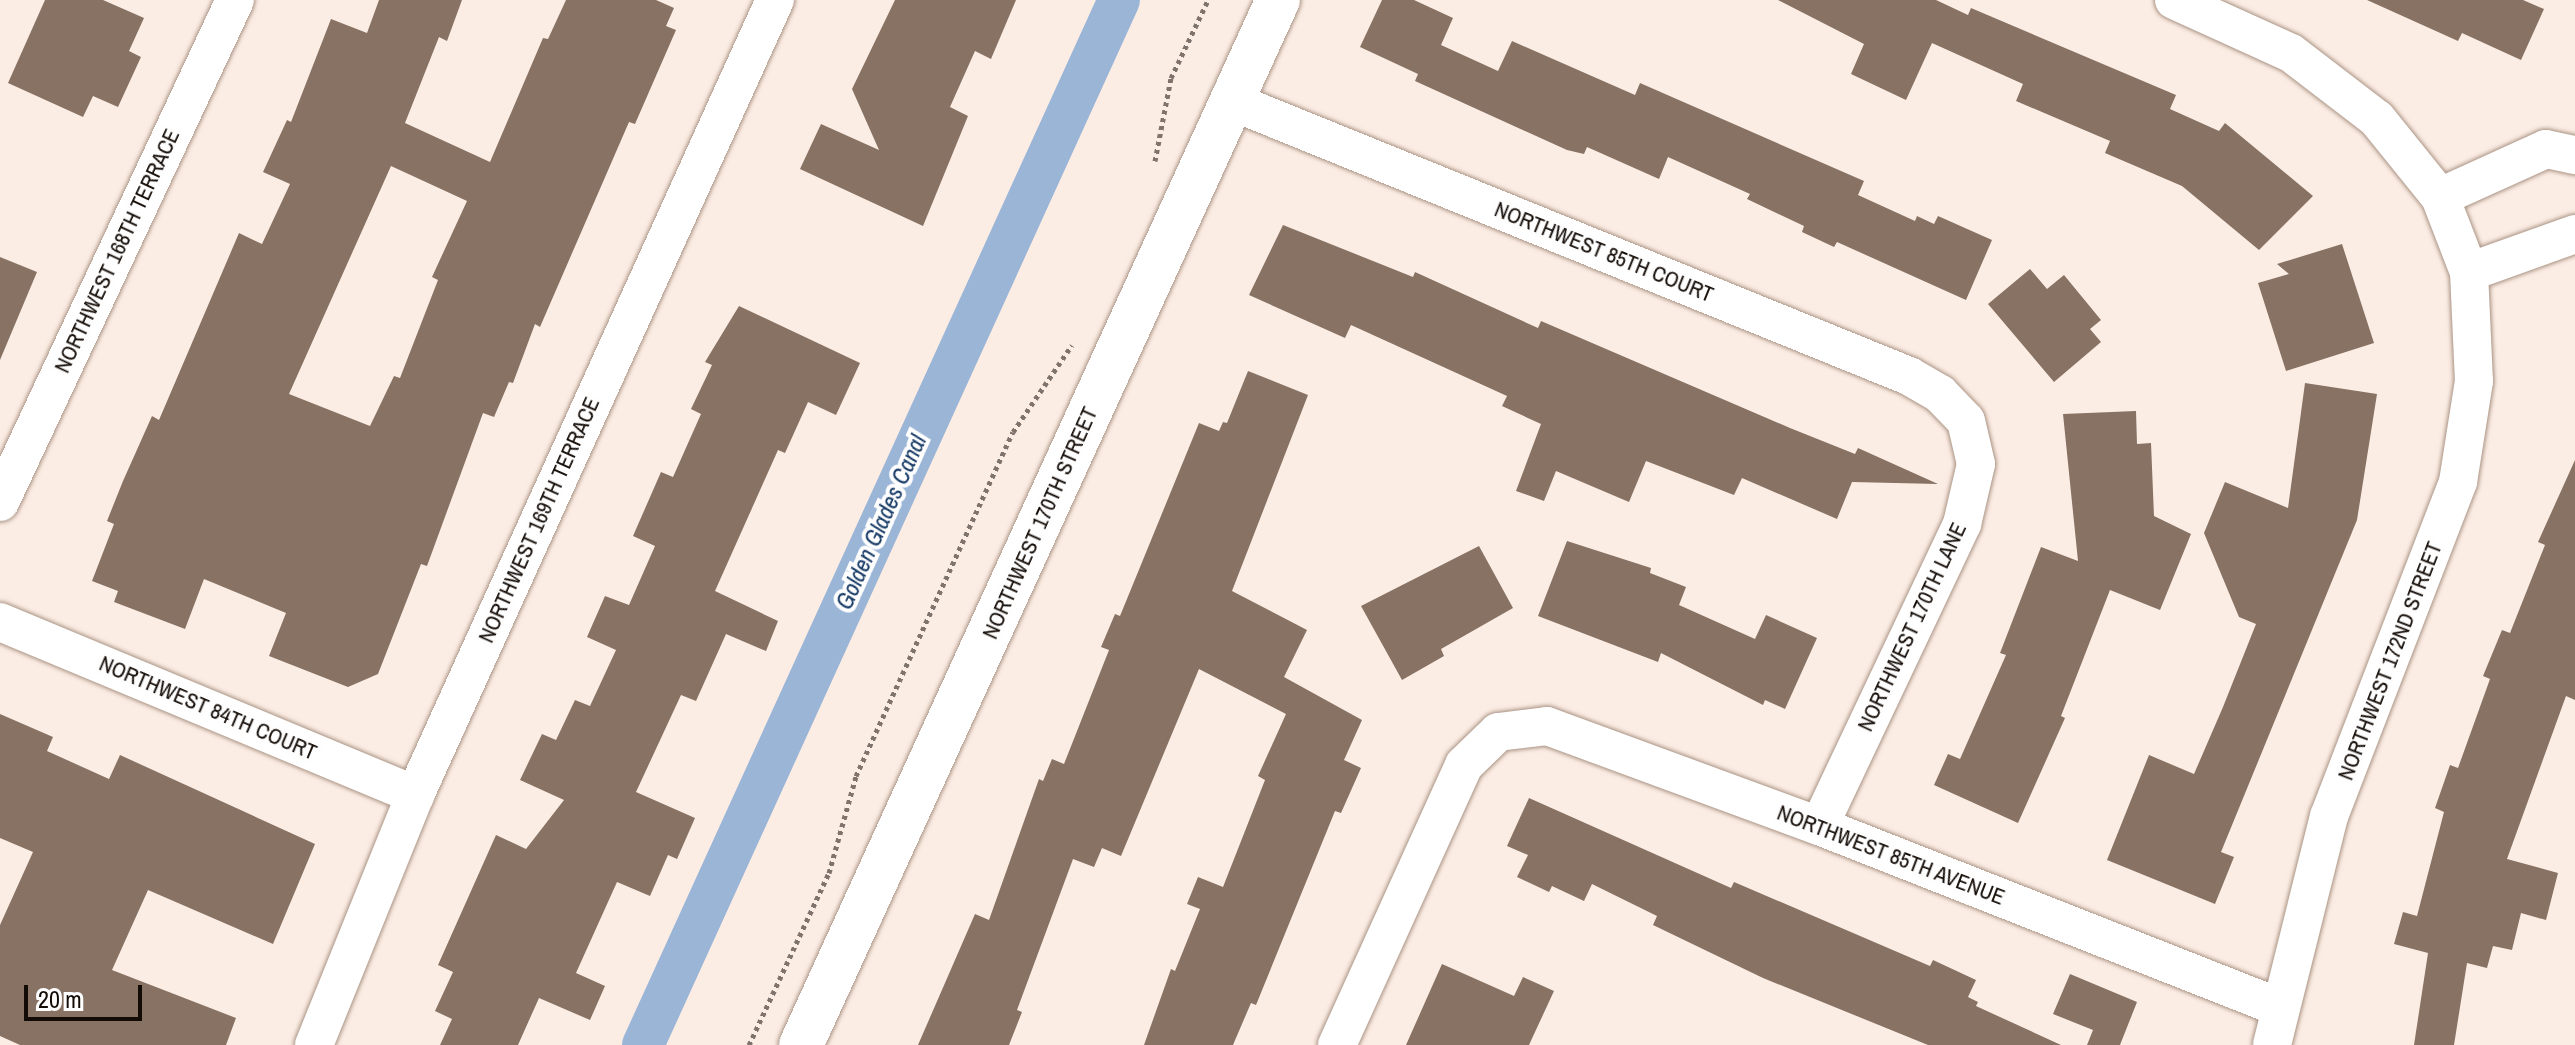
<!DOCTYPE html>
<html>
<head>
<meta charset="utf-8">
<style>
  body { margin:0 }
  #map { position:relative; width:2575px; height:1045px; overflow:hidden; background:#fcede4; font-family:"Archivo Narrow",sans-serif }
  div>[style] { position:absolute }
  .canal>* { height:42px; margin:-21px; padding:0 21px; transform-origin:21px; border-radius:21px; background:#9bb5d7 }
  .building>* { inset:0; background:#877264 }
  .path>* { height:5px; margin-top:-2.5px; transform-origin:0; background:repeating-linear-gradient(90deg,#7f736d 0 4px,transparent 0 8px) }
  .roads { filter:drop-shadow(0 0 2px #aa9485) drop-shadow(0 0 2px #aa9485) }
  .minor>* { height:38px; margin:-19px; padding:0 19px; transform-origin:19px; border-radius:19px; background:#fff }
  .tertiary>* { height:44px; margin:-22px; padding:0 22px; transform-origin:22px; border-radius:22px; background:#fff }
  span { translate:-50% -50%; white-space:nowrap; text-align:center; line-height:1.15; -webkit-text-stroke:8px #fefefe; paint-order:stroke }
  .street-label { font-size:22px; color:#130b06 }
  .water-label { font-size:24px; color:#153965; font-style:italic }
  .scale { position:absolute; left:24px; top:985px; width:118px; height:36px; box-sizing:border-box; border:4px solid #130b06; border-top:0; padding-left:10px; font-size:24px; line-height:28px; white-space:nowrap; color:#130b06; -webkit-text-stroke:6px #fefefe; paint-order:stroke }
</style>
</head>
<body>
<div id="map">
  <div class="canal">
    <div style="left:643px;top:1045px;width:1148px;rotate:-65.51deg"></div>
  </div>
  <div class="building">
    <div style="clip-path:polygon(45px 0,103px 0,144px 18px,129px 51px,141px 57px,118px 107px,93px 96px,83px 117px,8px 83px)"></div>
    <div style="clip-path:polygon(evenodd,379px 0,462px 0,447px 41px,439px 37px,405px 123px,490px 162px,543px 38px,548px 39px,566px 0,656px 0,674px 8px,666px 26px,676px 30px,635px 124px,629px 122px,540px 327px,535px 324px,513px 383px,509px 382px,494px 417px,483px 413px,427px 566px,421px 564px,378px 674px,348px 687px,269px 656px,286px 613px,204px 579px,185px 629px,114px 602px,118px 591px,92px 581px,114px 524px,107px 521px,123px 481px,152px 416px,159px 420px,239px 233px,262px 244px,290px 184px,263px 172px,287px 120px,291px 122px,331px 19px,367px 33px,379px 0,391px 166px,467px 201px,432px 277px,438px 280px,400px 378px,394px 376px,370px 426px,289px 394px,391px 166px)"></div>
    <div style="clip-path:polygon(895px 0,1016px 0,991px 59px,975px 51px,950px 107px,968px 116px,923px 226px,800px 169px,821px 124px,879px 150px,852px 89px)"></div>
    <div style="clip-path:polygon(1382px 0,1414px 0,1453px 18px,1441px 45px,1498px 71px,1512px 41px,1635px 95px,1640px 83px,1864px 181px,1858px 195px,1915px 221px,1917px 216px,1934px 224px,1938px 216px,1992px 240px,1966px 300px,1837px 242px,1834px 247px,1802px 232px,1804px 226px,1747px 199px,1750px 194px,1668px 157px,1659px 179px,1587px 147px,1584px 154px,1567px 150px,1415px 81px,1418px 74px,1360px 47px)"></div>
    <div style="clip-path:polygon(1778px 0,1936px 0,1968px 15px,1971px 8px,2176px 95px,2170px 109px,2219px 131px,2225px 123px,2313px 196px,2259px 250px,2182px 186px,2105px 153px,2110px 141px,2016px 101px,2023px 84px,1932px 43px,1906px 100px,1851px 74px,1864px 44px)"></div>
    <div style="clip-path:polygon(2367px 0,2523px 0,2544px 9px,2521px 60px,2462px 33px,2458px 41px)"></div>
    <div style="clip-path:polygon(1283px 225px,1413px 277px,1415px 272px,1538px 328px,1541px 321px,1790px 428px,1855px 454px,1858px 448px,1938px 484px,1852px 482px,1837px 519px,1742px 478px,1734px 495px,1646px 461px,1629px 502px,1556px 471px,1544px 501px,1516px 491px,1541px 424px,1502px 406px,1507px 396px,1351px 325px,1345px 338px,1249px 295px)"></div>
    <div style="clip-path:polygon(2342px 244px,2374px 343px,2286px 371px,2258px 283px,2289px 274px,2277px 264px)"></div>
    <div style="clip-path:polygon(0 257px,37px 272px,0 360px)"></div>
    <div style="clip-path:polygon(2030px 269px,2047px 289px,2064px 275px,2101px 320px,2090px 329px,2101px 342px,2054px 382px,1988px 304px)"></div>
    <div style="clip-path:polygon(739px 306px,860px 363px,836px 415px,808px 402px,785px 453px,778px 450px,715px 591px,778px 621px,766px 651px,726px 634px,696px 701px,681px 695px,636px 792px,695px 818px,677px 859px,668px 855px,650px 896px,617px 882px,576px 973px,605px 986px,590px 1020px,539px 998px,518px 1045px,440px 1045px,452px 1019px,435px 1011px,453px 972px,438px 965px,496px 835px,526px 849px,564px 800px,520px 780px,542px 734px,556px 740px,575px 700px,590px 706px,616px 650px,587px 637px,605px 596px,629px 605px,655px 546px,633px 536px,661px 472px,673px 477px,701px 414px,691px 409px,712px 365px,705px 362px)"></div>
    <div style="clip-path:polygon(1248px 371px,1308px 395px,1232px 591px,1307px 630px,1284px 677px,1362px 720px,1344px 760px,1361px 768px,1341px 813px,1335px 811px,1256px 1005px,1251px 1003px,1233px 1045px,1144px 1045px,1171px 969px,1175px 971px,1200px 909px,1187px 904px,1198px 877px,1223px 887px,1265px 780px,1258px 776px,1286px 714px,1199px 669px,1121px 856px,1102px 848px,1094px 867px,1073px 859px,1017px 1010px,1022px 1012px,1009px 1045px,918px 1045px,975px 914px,989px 920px,1039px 779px,1043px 781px,1052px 759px,1064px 764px,1109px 650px,1101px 647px,1115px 614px,1120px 616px,1199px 423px,1219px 431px,1223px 422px,1227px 423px)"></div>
    <div style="clip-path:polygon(2305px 383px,2377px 394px,2357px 520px,2221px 852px,2234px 857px,2215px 904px,2107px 860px,2149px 755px,2194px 774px,2223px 707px,2256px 624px,2239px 617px,2204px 533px,2225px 482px,2288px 508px)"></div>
    <div style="clip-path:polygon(2136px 411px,2137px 444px,2151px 443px,2154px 516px,2191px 534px,2160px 610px,2110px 590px,2061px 716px,2065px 718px,2018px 823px,1934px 785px,1948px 754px,1960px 759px,2006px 655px,2000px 653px,2041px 547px,2078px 561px,2063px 414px)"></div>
    <div style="clip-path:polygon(2575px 460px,2575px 700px,2566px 696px,2507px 859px,2558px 873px,2546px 920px,2521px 913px,2512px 950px,2493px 946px,2487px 968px,2467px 963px,2454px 1045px,2414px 1045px,2428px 953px,2394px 944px,2403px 912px,2417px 916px,2444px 812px,2435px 808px,2450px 765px,2458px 768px,2490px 679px,2483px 676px,2502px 630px,2510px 633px,2545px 545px,2538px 542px)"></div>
    <div style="clip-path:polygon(1567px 541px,1651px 568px,1650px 573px,1686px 587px,1679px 605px,1755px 639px,1766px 615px,1817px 638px,1785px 709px,1765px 700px,1763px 705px,1661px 653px,1658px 662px,1538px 616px)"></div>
    <div style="clip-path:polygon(1479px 546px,1513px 608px,1441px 649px,1444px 656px,1402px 680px,1361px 606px)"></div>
    <div style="clip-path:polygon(0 714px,53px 737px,47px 751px,109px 779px,120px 755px,315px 844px,273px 944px,148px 890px,112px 970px,236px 1018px,226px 1045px,20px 1045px,0 1036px,0 925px,33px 852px,0 838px)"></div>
    <div style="clip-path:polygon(1529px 798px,1731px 888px,1734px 882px,1930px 966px,1933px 960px,1976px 980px,1968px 997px,1978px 1002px,1976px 1006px,2061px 1045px,1928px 1045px,1763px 978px,1653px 925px,1657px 916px,1592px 884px,1584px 901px,1552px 886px,1549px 892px,1517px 877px,1528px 855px,1507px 846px)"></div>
    <div style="clip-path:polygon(1442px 964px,1514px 996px,1523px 977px,1554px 991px,1529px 1045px,1406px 1045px)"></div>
    <div style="clip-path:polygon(2070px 974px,2137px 1002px,2120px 1045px,2087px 1045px,2093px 1030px,2053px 1014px)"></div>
  </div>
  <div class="path">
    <div style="left:1155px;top:161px;width:85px;rotate:-79.1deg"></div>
    <div style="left:1171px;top:78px;width:86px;rotate:-64.6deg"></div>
    <div style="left:749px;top:1045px;width:190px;rotate:-65.1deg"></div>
    <div style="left:829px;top:873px;width:101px;rotate:-74.4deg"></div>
    <div style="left:856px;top:776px;width:378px;rotate:-65.5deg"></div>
    <div style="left:1013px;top:432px;width:105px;rotate:-55.9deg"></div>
  </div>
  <div class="roads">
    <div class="minor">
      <div style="left:2174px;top:0;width:128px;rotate:24.4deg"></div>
      <div style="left:2291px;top:53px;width:108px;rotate:37.5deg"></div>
      <div style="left:2377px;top:119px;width:100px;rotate:51.1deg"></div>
      <div style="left:2440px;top:197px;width:80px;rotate:68.9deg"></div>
      <div style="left:2469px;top:272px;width:109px;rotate:87.4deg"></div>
      <div style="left:2474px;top:381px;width:102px;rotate:99deg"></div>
      <div style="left:2458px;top:482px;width:358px;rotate:111.1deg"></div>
      <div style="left:2329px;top:816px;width:236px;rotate:104deg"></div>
      <div style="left:1231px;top:101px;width:732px;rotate:22.08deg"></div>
      <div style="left:1909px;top:376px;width:36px;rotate:30deg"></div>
      <div style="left:1940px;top:394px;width:37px;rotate:46deg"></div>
      <div style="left:1966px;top:421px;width:44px;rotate:76.9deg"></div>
      <div style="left:1976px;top:464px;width:62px;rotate:103.1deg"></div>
      <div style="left:1962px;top:524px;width:334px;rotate:115.3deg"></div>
      <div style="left:2440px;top:197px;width:116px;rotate:-24.4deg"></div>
      <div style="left:2546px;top:149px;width:30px;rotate:12deg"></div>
      <div style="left:2469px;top:272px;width:113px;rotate:-19.7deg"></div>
      <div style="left:0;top:502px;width:554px;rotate:-64.91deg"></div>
      <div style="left:0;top:622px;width:450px;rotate:22.6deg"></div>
      <div style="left:314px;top:1045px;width:270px;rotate:-68deg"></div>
      <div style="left:415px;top:795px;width:873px;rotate:-65.64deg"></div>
      <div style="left:1337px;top:1045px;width:307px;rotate:-65.6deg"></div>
      <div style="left:1464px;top:765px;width:47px;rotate:-44.1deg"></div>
      <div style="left:1498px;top:732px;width:49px;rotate:-7deg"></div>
      <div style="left:1547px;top:726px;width:290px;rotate:20.2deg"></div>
      <div style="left:1819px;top:826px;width:494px;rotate:21.5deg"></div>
    </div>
    <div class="tertiary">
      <div style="left:801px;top:1045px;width:1149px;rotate:-65.47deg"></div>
    </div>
  </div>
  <div class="street-label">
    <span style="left:117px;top:251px;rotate:-65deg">NORTHWEST 168TH TERRACE</span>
    <span style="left:1604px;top:252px;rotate:22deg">NORTHWEST 85TH COURT</span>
    <span style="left:539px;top:520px;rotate:-66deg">NORTHWEST 169TH TERRACE</span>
    <span style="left:1040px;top:523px;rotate:-66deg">NORTHWEST 170TH STREET</span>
    <span style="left:1912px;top:627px;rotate:-65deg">NORTHWEST 170TH LANE</span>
    <span style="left:2390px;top:661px;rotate:-69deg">NORTHWEST 172ND STREET</span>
    <span style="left:208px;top:708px;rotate:23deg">NORTHWEST 84TH COURT</span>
    <span style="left:1891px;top:855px;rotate:21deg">NORTHWEST 85TH AVENUE</span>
  </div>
  <div class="water-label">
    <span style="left:881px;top:522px;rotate:-66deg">Golden Glades Canal</span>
  </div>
  <div class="scale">20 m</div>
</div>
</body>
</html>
